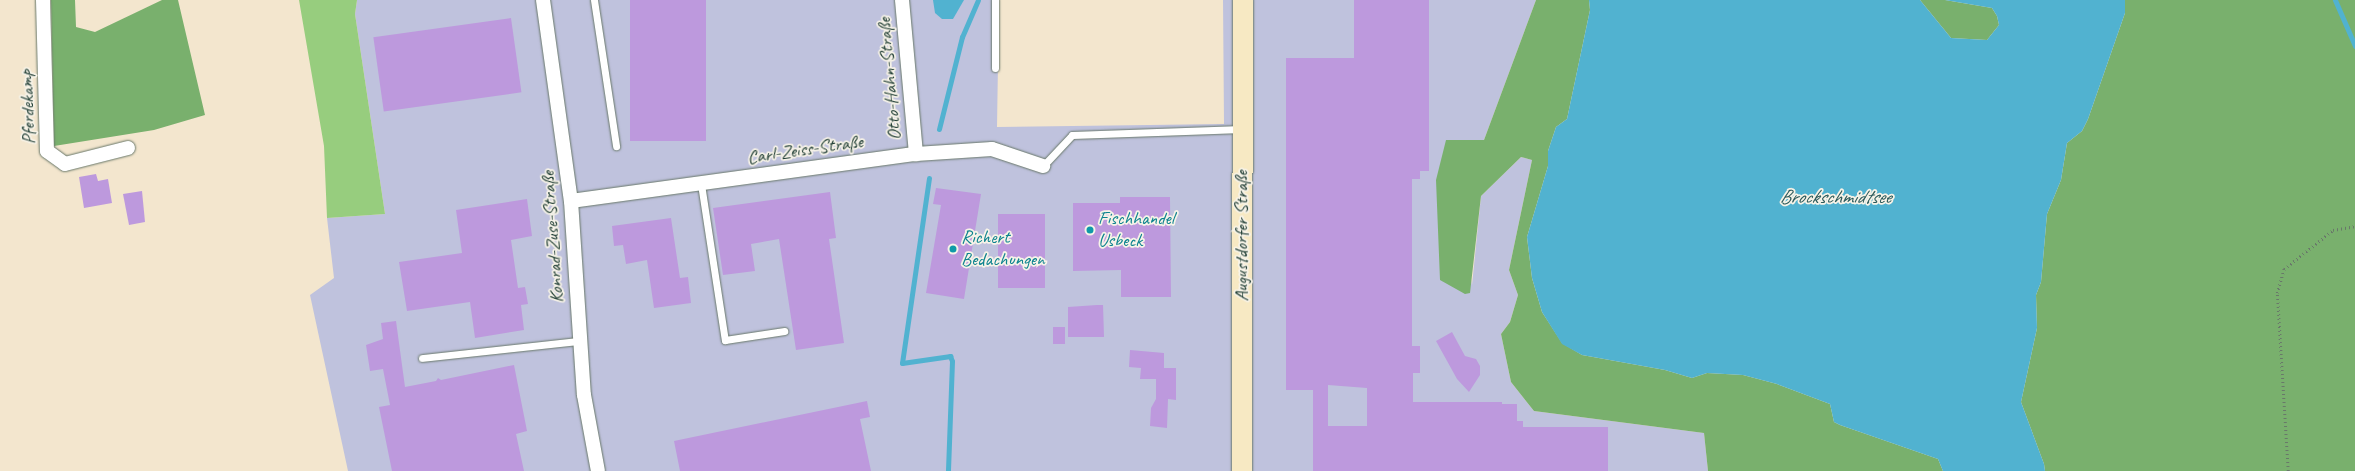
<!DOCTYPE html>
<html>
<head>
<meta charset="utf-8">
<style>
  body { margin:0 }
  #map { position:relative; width:2355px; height:471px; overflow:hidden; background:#f3e6ce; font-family:Caveat,sans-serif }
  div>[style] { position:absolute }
  .industrial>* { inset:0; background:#bfc2dd }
  .green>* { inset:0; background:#97cd7e }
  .forest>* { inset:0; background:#79b06d }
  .water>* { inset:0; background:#51b2d0 }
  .stream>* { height:5px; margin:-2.5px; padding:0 2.5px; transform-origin:2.5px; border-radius:2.5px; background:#51b2d0 }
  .building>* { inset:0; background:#bd99dd; transform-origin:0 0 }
  .path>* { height:2.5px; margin-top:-1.25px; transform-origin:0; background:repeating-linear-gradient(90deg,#69786a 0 1px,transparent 0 4px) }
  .roads { filter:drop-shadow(0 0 1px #69786a) drop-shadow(0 0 1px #69786a) }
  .lane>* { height:7px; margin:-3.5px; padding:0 3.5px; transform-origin:3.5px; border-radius:3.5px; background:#fff }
  .street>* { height:14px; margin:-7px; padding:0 7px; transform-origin:7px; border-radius:7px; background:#fff }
  .secondary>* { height:20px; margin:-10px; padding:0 10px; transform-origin:10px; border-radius:10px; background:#f7e9c3 }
  .dots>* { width:11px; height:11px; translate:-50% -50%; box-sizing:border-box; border:2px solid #f7f3e8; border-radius:50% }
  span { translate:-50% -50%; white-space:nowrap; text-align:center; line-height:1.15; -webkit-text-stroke:3.5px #f7f3e8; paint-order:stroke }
  .street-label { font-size:19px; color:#1f3d34 }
  .culture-label { font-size:19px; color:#0d838f }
  .left { translate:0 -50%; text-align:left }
  .water-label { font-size:20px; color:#2c5a5b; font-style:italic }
</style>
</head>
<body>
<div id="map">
  <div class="industrial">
    <div style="clip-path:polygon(357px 0,999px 0,997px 127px,1224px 124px,1223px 0,1536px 0,1484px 140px,1447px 140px,1472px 285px,1481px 196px,1521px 157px,1532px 160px,1509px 270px,1518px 295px,1510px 322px,1501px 334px,1511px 382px,1534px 411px,1704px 433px,1708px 471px,348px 471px,310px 295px,334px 278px,327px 218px,385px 214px,355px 14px)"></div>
  </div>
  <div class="green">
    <div style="clip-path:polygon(299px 0,357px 0,355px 14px,385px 214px,327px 218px,324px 146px)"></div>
  </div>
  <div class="forest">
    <div style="clip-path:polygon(51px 0,75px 0,76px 27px,95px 32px,162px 0,178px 0,205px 115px,154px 130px,54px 146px)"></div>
    <div style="clip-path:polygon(1536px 0,1589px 0,1590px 10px,1567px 119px,1556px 127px,1548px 151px,1548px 166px,1527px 237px,1532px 278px,1542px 312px,1562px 343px,1582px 355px,1665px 370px,1692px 378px,1707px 373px,1743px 375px,1777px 384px,1830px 404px,1834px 422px,1840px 425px,1938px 459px,1943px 471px,1708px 471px,1704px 433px,1534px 411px,1511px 382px,1501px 334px,1510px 322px,1518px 295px,1509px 270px,1532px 160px,1521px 157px,1481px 196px,1470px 293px,1465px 294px,1440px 280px,1436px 180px,1446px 140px,1484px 140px)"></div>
    <div style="clip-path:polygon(1920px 0,1945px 0,1992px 8px,1997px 16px,1999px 25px,1987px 40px,1951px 38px)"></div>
    <div style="clip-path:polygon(2125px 0,2355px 0,2355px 471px,2045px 471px,2044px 464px,2021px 402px,2037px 328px,2036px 295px,2041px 282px,2047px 214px,2061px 180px,2067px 143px,2082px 131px,2088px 119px,2125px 13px)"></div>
  </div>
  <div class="water">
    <div style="clip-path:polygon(933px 0,964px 0,953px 19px,942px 19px,935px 13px)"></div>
    <div style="clip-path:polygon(1589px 0,1920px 0,1951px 38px,1987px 40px,1999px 25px,1997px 16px,1992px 8px,1945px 0,2125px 0,2125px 13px,2088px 119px,2082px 131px,2067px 143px,2061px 180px,2047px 214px,2041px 282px,2036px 295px,2037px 328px,2021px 402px,2044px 464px,2045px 471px,1943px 471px,1938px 459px,1840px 425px,1834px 422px,1830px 404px,1777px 384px,1743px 375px,1707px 373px,1692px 378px,1665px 370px,1582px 355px,1562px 344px,1542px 312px,1532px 278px,1527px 237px,1548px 166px,1548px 151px,1556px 127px,1567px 119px,1590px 10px)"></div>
  </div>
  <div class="stream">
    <div style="left:2335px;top:0;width:50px;rotate:66.5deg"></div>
    <div style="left:939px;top:129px;width:95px;rotate:-76deg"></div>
    <div style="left:962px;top:37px;width:40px;rotate:-66.6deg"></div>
    <div style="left:929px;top:178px;width:187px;rotate:98.3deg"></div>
    <div style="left:902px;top:363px;width:49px;rotate:-8.3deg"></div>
    <div style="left:950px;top:356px;width:5px;rotate:68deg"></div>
    <div style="left:952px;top:361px;width:110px;rotate:92.1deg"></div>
  </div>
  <div class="building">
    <div style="left:630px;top:0;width:76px;height:141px"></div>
    <div style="clip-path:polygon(evenodd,1354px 0,1429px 0,1429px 171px,1420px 171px,1420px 179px,1412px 179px,1412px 346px,1420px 346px,1420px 373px,1413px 373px,1413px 402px,1502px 402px,1502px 404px,1517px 404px,1517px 421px,1523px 421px,1523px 427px,1608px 427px,1608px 471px,1313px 471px,1313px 390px,1286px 390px,1286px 58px,1354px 58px,1354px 0,1328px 385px,1367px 388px,1367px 426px,1328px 426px,1328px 385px)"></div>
    <div style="left:511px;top:18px;width:75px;height:139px;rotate:82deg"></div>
    <div style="clip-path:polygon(96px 174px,98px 181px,108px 179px,112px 203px,84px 208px,79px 177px)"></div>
    <div style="clip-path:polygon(936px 188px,981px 194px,964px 299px,926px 293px,941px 205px,933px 204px)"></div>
    <div style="clip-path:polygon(142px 191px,145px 222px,129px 225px,123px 194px)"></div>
    <div style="clip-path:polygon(830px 192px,836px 238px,829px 239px,844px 343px,796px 350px,779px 239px,751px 244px,755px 271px,723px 275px,713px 208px)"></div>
    <div style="clip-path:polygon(1120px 197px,1170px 197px,1171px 297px,1121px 297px,1121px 270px,1073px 271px,1073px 203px,1120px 203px)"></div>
    <div style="clip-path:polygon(527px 199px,532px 236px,511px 240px,518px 288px,525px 287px,528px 304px,521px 305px,524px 330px,475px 338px,470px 302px,407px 311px,399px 262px,462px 253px,456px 210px)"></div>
    <div style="left:998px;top:214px;width:47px;height:74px"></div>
    <div style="clip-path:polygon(671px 218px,680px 278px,688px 277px,691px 303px,654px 308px,647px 260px,626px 264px,623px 245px,614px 246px,612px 226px)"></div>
    <div style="clip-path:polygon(1097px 305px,1103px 305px,1104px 337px,1068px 337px,1068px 307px)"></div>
    <div style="clip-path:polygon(396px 321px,405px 387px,436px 381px,438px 378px,441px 380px,514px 365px,527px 431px,516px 434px,524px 471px,392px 471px,379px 407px,390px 405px,383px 369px,370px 371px,366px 345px,383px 339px,381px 323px)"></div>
    <div style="left:1053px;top:327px;width:12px;height:17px"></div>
    <div style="clip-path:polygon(1452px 332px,1465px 356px,1476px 359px,1480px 366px,1480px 375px,1469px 392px,1457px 379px,1436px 341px)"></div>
    <div style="clip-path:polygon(1130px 350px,1164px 353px,1164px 368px,1176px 368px,1176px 400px,1168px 399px,1167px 428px,1150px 426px,1151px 408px,1156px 399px,1156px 379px,1140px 379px,1141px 368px,1129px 367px)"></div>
    <div style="clip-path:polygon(867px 401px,870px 417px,860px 419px,871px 471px,680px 471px,674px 441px)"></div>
  </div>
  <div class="path">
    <div style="left:2288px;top:471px;width:178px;rotate:-93.5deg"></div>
    <div style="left:2277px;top:293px;width:25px;rotate:-74deg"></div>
    <div style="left:2284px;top:269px;width:63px;rotate:-38.5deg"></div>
    <div style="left:2333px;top:230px;width:22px;rotate:-10deg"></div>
  </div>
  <div class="roads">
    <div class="lane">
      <div style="left:594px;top:0;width:148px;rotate:81.4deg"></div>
      <div style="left:995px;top:0;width:68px;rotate:90deg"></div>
      <div style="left:1043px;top:166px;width:42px;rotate:-46.9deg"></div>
      <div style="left:1072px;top:135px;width:170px;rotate:-2deg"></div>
      <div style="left:701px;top:184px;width:158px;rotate:81.3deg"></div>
      <div style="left:725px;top:340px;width:60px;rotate:-8.7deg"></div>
      <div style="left:422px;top:358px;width:158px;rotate:-6.2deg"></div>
    </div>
    <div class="street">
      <div style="left:43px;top:0;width:151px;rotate:88.5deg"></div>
      <div style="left:47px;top:151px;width:22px;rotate:36deg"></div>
      <div style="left:65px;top:164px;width:65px;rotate:-14.3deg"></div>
      <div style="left:543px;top:0;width:203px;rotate:82.1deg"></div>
      <div style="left:571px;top:201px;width:194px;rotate:86.2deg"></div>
      <div style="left:584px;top:395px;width:77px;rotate:79.6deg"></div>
      <div style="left:902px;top:0;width:155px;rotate:84.8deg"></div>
      <div style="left:571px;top:201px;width:348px;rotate:-7.8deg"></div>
      <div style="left:916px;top:154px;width:76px;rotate:-3.8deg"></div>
      <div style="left:992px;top:149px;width:54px;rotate:18.4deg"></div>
    </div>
    <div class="secondary">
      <div style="left:1242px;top:471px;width:471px;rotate:-89.9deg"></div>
    </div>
  </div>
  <div class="dots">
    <div style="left:1090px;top:230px;background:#0f9aa8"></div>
    <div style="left:953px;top:249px;background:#0f9aa8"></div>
  </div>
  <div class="street-label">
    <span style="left:890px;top:79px;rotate:-95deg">Otto-Hahn-Straße</span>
    <span style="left:28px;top:107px;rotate:-92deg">Pferdekamp</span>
    <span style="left:805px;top:150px;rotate:-8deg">Carl-Zeiss-Straße</span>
    <span style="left:1242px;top:236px;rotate:-90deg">Augustdorfer Straße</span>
    <span style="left:553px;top:237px;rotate:-94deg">Konrad-Zuse-Straße</span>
  </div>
  <div class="culture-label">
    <span class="left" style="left:1098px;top:230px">Fischhandel<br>Usbeck</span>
    <span class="left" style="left:961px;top:249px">Richert<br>Bedachungen</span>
  </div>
  <div class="water-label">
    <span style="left:1835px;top:196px">Brockschmidtsee</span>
  </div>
</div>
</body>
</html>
